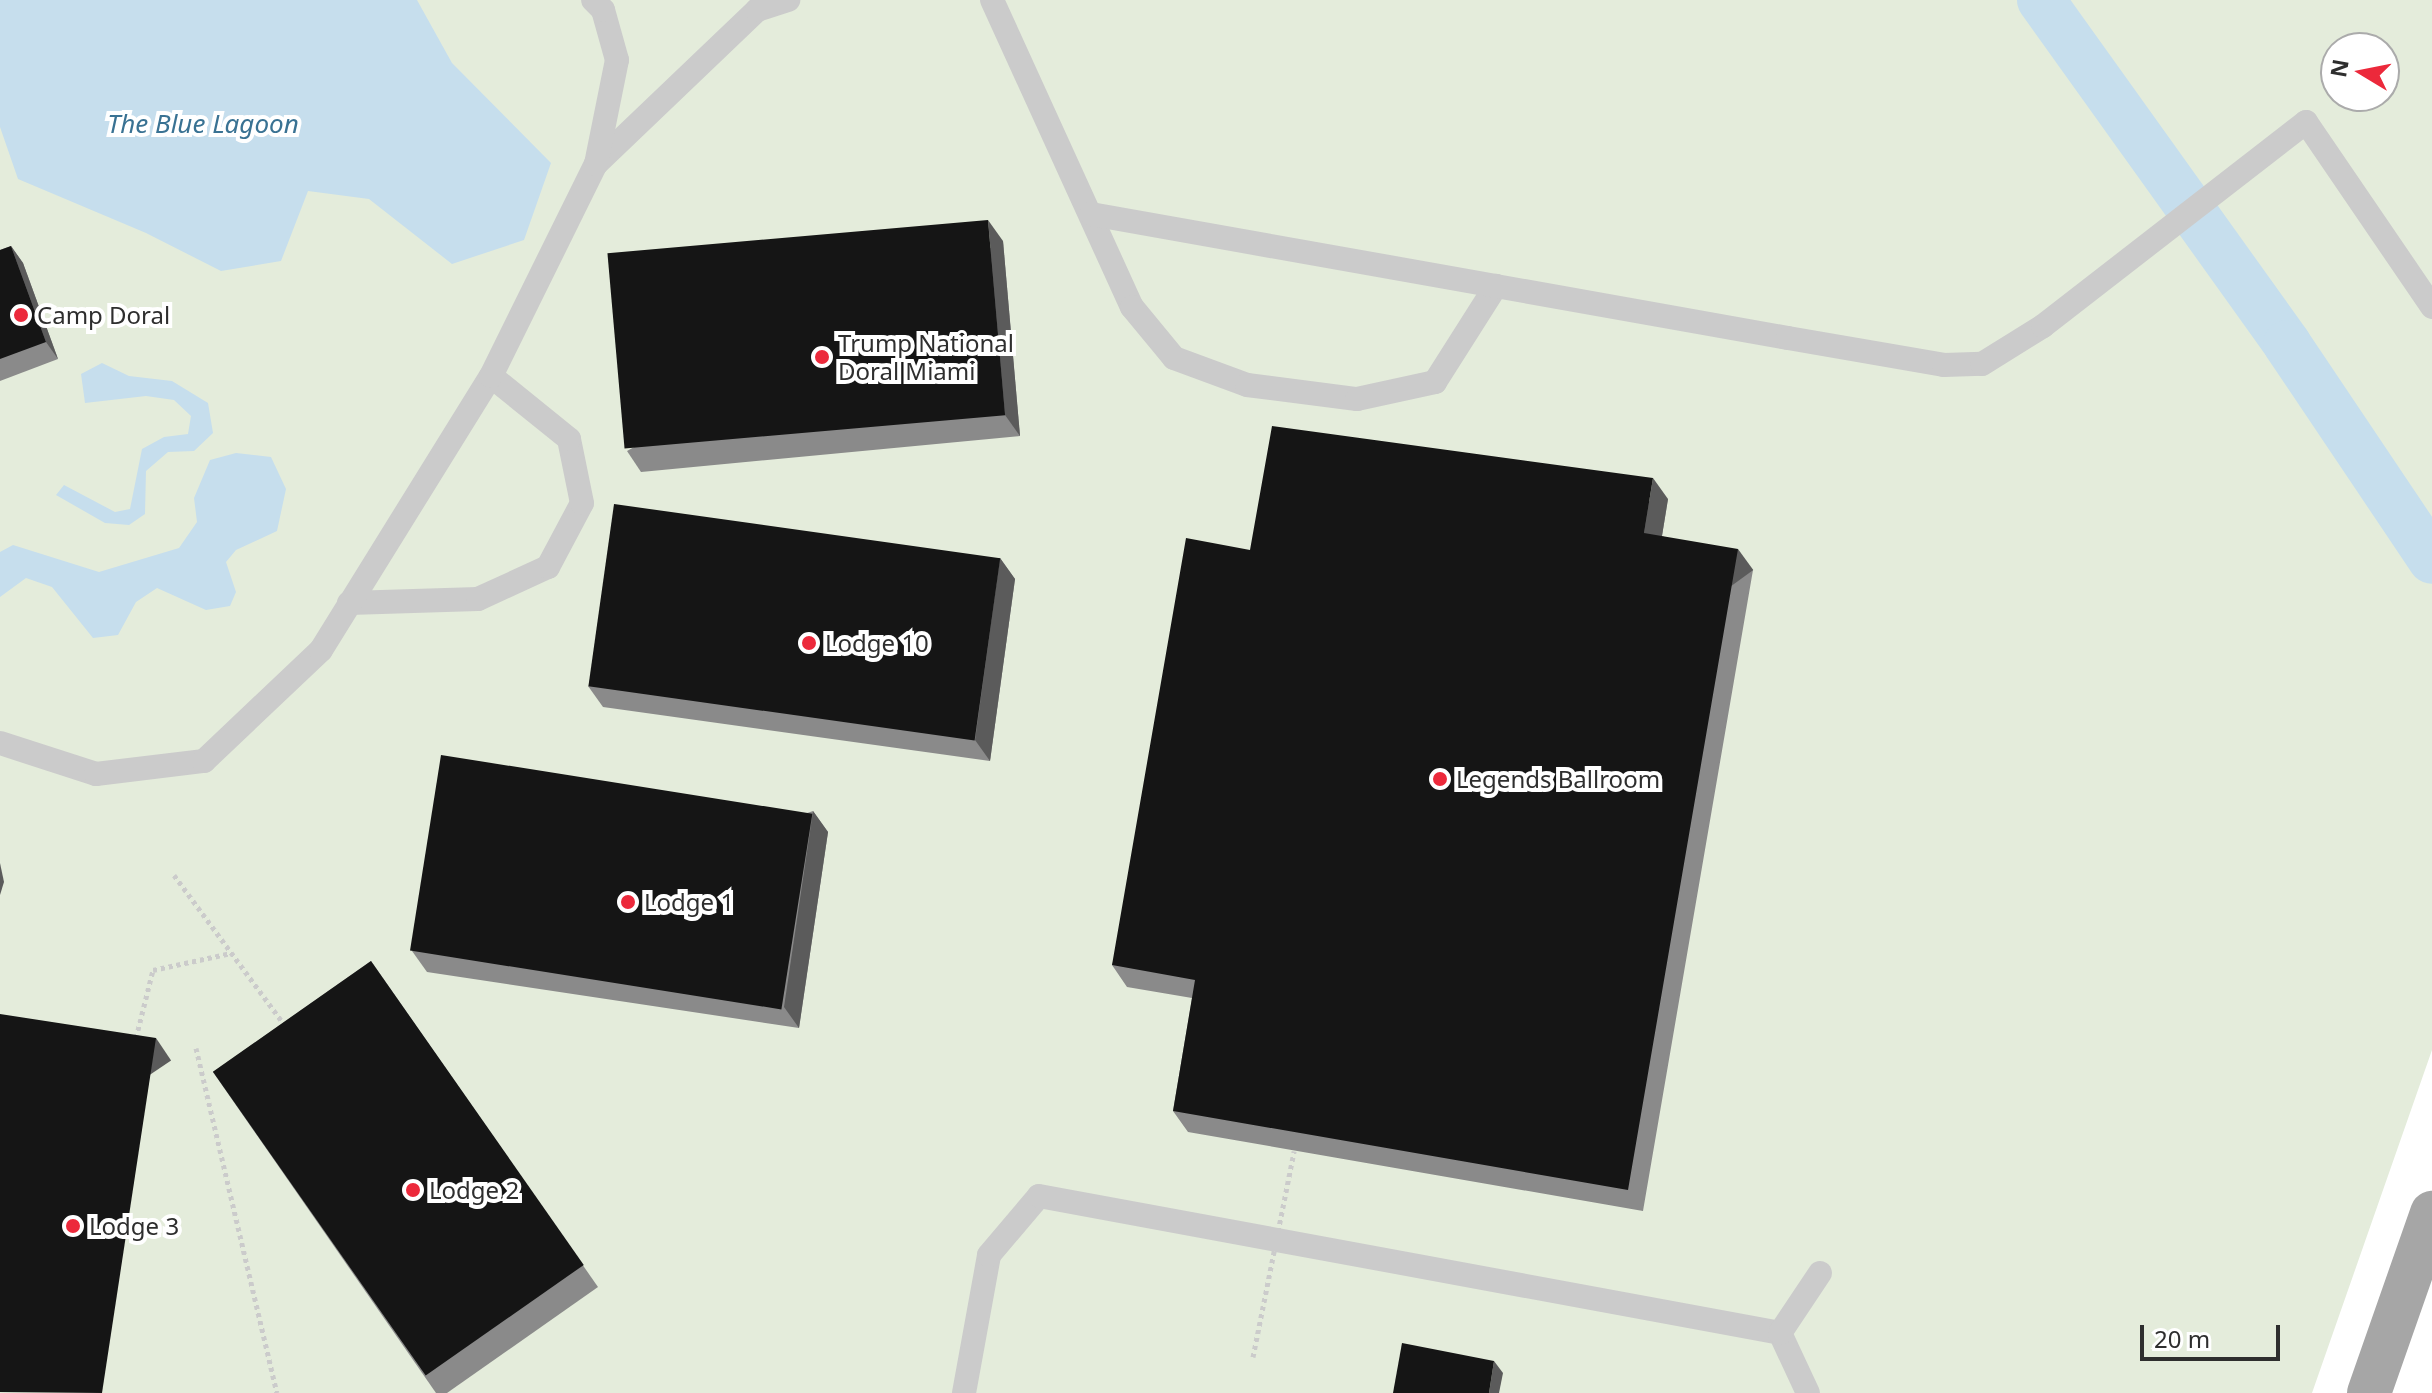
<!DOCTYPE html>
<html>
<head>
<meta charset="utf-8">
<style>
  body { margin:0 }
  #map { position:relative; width:2432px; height:1393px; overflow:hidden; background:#fff; font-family:"Noto Sans",sans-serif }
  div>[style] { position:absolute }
  .green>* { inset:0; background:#e4ecdb }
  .water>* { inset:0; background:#c6deed }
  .canal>* { height:48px; margin:-24px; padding:0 24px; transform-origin:24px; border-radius:24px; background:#c6deed }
  .path>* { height:5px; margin-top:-2.5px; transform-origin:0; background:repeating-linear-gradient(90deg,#cbcbcb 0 4px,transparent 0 8px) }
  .lane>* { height:24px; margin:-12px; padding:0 12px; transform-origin:12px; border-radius:12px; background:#cbcbcb }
  .primary>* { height:44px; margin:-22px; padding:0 22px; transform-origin:22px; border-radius:22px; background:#a6a6a6 }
  .path-bridge>* { height:5px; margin-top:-2.5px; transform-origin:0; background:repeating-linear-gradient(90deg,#cbcbcb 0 4px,transparent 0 8px) }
  .wall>* { inset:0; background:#8a8a8a }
  .shaded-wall>* { inset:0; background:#5b5b5b; transform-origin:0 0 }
  .building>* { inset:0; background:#151515; transform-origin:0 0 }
  .dots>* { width:22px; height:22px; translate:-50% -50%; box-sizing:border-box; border:4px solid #fff; border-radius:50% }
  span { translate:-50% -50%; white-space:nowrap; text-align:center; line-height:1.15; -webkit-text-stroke:8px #fff; paint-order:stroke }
  .poi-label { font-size:24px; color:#2e2e2e }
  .left { translate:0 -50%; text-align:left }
  .water-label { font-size:26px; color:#397293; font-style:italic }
  .north { position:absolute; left:2320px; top:32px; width:80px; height:80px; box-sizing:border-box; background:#fff; border:2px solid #ababab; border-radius:50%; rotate:280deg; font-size:22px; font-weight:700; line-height:32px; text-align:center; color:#2e2e2e }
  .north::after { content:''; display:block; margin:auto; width:28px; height:36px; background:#ec293b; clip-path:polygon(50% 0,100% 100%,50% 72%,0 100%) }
  .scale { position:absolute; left:2140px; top:1325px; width:140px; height:36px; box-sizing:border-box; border:4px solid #2e2e2e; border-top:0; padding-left:10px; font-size:24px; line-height:28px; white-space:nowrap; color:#2e2e2e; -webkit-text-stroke:6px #fff; paint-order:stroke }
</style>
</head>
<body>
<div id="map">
  <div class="green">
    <div style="clip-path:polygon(evenodd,0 0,2432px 0,2432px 1050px,2312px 1393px,0 1393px,0 0,2336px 48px,2384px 48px,2384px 96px,2336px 96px,2336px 48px)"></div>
  </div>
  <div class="water">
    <div style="clip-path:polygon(0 0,417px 0,452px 63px,551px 163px,524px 240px,452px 264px,369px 199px,308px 191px,281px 261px,221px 271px,146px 233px,18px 179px,0 127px)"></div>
    <div style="clip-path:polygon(102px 363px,129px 376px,172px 381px,208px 403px,213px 433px,194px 451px,168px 452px,146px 471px,145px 514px,129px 525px,105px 523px,56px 495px,64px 485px,115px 512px,130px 509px,142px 449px,164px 437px,188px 434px,191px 416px,174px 400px,146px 396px,85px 403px,81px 374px)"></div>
    <div style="clip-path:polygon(236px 453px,271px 457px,286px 489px,277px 531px,236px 550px,226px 562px,236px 592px,230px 606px,206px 610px,157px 588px,136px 602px,118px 635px,93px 638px,52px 587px,26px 578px,0 597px,0 552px,13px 545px,99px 572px,179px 548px,197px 522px,194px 498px,210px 460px)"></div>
  </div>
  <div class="canal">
    <div style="left:2041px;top:0;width:423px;rotate:54.4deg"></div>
    <div style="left:2287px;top:344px;width:260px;rotate:56.1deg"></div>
  </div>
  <div class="path">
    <div style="left:174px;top:875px;width:189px;rotate:53.6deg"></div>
    <div style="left:136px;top:1038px;width:70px;rotate:-76deg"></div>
    <div style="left:153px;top:970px;width:80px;rotate:-12.3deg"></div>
    <div style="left:196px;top:1048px;width:354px;rotate:76.8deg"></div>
  </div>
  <div class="lane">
    <div style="left:992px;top:0;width:337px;rotate:65.5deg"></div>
    <div style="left:1132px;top:307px;width:66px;rotate:50.5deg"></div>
    <div style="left:1174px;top:358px;width:78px;rotate:20.3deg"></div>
    <div style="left:1247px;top:385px;width:111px;rotate:7.3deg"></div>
    <div style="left:1357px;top:399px;width:80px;rotate:-12.3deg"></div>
    <div style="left:1435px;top:382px;width:114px;rotate:-57.6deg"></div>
    <div style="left:596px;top:164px;width:223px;rotate:-43.7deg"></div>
    <div style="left:757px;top:10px;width:33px;rotate:-18deg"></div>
    <div style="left:1091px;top:214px;width:708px;rotate:10.09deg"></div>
    <div style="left:1788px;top:338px;width:158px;rotate:9.8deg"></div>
    <div style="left:1944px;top:365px;width:38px;rotate:-2deg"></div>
    <div style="left:1982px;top:364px;width:72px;rotate:-31.9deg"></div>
    <div style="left:2043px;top:326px;width:333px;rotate:-37.8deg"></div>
    <div style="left:2306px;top:122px;width:224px;rotate:55.7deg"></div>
    <div style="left:349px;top:603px;width:129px;rotate:-1.8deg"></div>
    <div style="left:478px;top:599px;width:77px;rotate:-24.6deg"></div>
    <div style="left:548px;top:567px;width:72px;rotate:-62deg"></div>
    <div style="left:582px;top:503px;width:65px;rotate:-101.5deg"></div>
    <div style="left:569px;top:439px;width:100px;rotate:-141.1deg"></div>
    <div style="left:0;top:743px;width:101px;rotate:17.9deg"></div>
    <div style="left:96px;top:774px;width:109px;rotate:-6.9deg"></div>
    <div style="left:204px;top:761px;width:161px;rotate:-43.5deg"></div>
    <div style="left:321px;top:650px;width:322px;rotate:-58.2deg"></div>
    <div style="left:491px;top:376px;width:237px;rotate:-63.7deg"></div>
    <div style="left:596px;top:164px;width:106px;rotate:-78.6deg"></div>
    <div style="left:617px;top:60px;width:52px;rotate:-105.6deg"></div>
    <div style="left:603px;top:10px;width:14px;rotate:-135deg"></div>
    <div style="left:1780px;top:1333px;width:66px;rotate:65deg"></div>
    <div style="left:964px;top:1393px;width:140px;rotate:-79.7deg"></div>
    <div style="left:989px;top:1255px;width:77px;rotate:-49.7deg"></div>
    <div style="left:1039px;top:1196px;width:754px;rotate:10.47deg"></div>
    <div style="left:1780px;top:1333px;width:72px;rotate:-56.3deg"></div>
  </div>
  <div class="primary">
    <div style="left:2369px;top:1393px;width:191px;rotate:-70.7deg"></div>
  </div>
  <div class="path-bridge">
    <div style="left:1253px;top:1357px;width:210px;rotate:-78.7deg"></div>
  </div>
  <div class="wall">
    <div style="clip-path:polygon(1003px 241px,1020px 436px,641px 472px,627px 451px)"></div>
    <div style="clip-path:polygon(11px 246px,23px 263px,58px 359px,0 381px,0 250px)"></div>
    <div style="clip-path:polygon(1668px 499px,1662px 536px,1753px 570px,1643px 1211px,1188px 1132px,1173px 1111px,1192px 998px,1127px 987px,1112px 965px,1250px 550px)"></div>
    <div style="clip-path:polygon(1000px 558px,1015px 579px,990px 761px,603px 707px,588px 686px)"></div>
    <div style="clip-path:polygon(813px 811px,828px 832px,799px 1028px,427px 972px,412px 951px)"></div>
    <div style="clip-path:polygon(371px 961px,598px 1287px,447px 1393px,436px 1393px,213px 1072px)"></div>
  </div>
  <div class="shaded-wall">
    <div style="clip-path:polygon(988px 220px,1003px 241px,1020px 436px,1005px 415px)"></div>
    <div style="clip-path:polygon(11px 246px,23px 263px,58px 359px,46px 342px)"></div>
    <div style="clip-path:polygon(1653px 478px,1668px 499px,1659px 554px,1644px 533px)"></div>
    <div style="left:1738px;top:549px;width:26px;height:650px;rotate:54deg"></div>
    <div style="clip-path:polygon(1000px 558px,1015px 579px,990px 761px,975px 740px)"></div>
    <div style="clip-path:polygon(813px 811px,828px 832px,799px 1028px,784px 1007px)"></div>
    <div style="clip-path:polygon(0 863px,4px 882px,0 895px)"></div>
    <div style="left:156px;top:1038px;width:27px;height:359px;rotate:56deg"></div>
    <div style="clip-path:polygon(1494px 1361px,1503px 1373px,1499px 1393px,1489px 1393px)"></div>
  </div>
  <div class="building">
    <div style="left:988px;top:220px;width:196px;height:382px;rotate:85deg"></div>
    <div style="clip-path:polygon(11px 246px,46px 342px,0 359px,0 250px)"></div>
    <div style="clip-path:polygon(1272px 426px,1653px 478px,1644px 533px,1738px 549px,1628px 1190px,1173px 1111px,1195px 980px,1112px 965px,1186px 538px,1250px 550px)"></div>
    <div style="left:614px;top:504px;width:390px;height:184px;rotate:8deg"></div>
    <div style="left:441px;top:755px;width:376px;height:198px;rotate:9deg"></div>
    <div style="left:371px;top:961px;width:371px;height:193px;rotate:55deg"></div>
    <div style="clip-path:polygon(0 1014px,156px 1038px,102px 1393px,0 1392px)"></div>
    <div style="clip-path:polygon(1402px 1343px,1494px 1361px,1489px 1393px,1393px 1393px)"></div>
  </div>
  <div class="dots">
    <div style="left:21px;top:315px;background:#ec293b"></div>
    <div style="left:822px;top:357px;background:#ec293b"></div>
    <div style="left:809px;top:643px;background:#ec293b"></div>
    <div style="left:1440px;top:779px;background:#ec293b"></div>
    <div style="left:628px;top:902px;background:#ec293b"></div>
    <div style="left:413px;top:1190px;background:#ec293b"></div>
    <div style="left:73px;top:1226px;background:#ec293b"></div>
  </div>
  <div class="poi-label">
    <span class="left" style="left:37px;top:315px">Camp Doral</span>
    <span class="left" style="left:838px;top:357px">Trump National<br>Doral Miami</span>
    <span class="left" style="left:825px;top:643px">Lodge 10</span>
    <span class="left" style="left:1456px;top:779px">Legends Ballroom</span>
    <span class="left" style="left:644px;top:902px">Lodge 1</span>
    <span class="left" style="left:429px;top:1190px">Lodge 2</span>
    <span class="left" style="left:89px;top:1226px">Lodge 3</span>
  </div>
  <div class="water-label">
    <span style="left:203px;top:124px">The Blue Lagoon</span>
  </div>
  <div class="north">N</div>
  <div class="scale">20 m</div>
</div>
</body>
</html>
